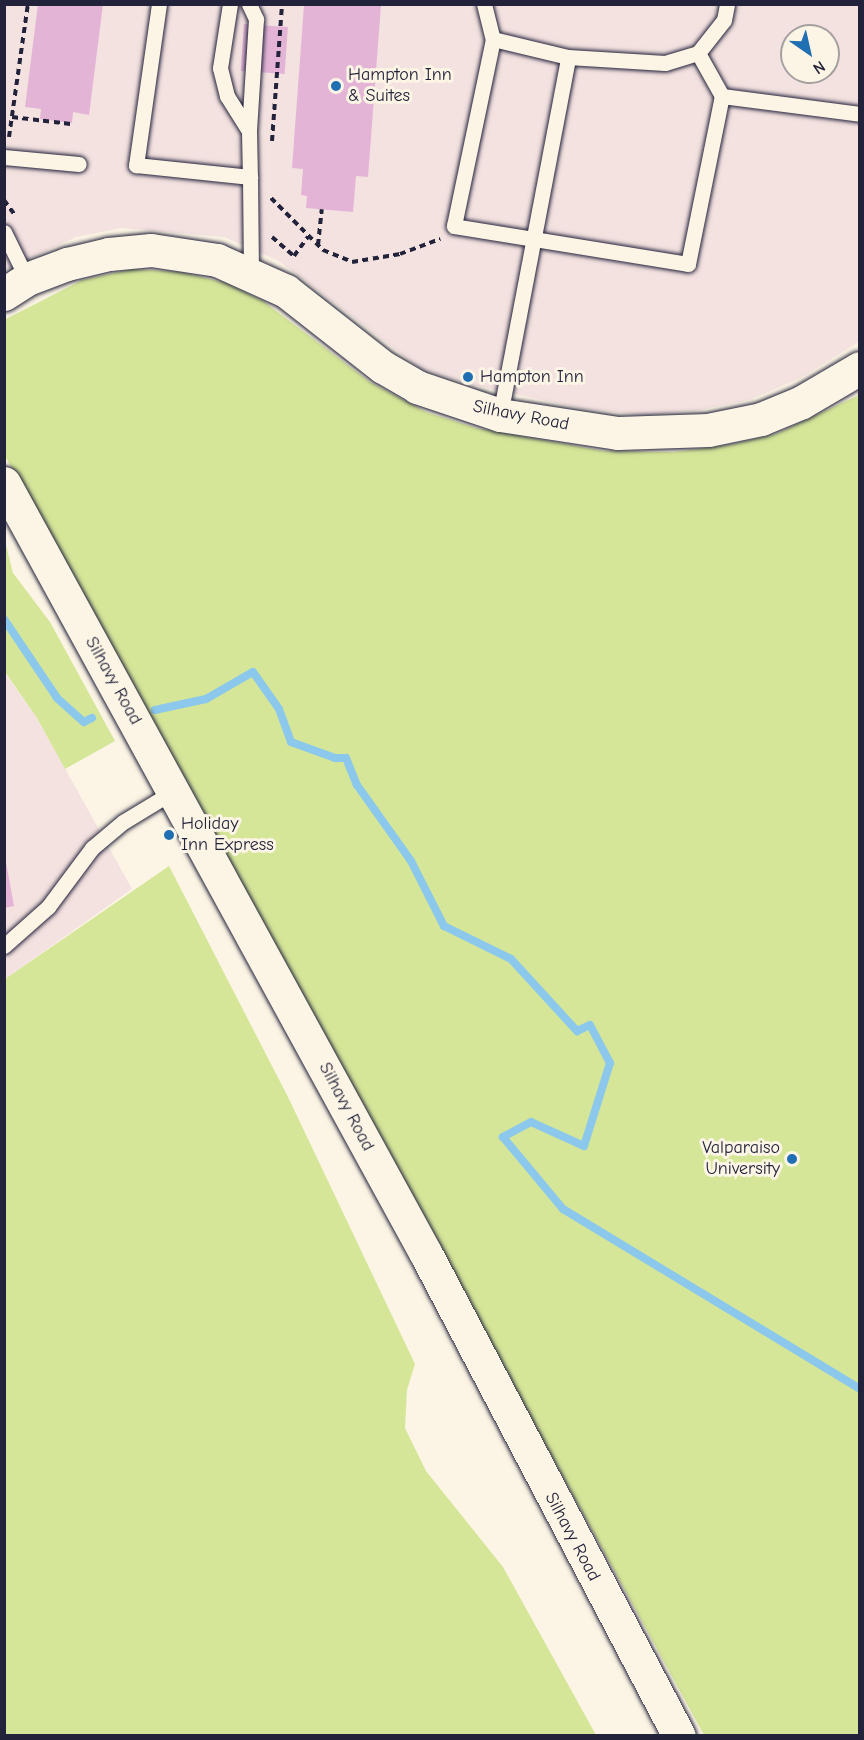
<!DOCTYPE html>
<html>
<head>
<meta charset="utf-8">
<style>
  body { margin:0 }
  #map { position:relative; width:864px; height:1740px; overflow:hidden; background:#fcf5e5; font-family:"Comic Neue",sans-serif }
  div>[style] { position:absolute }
  .built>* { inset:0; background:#f4e2e0 }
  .green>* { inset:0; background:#d5e699 }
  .stream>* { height:8px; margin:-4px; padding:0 4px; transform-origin:4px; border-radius:4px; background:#8bc8ec }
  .building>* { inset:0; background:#e3b4d6; transform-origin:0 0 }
  .path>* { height:4px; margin-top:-2px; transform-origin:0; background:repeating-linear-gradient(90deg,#22223b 0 6px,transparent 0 10.5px) }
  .roads { filter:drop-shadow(0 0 2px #22223b) drop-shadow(0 0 2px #22223b) }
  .service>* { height:15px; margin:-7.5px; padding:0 7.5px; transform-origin:7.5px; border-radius:7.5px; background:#fcf5e5 }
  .tertiary>* { height:33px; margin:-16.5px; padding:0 16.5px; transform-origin:16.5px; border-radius:16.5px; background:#fcf5e5 }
  .dots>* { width:16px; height:16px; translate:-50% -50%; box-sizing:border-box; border:3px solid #fcf5e5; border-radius:50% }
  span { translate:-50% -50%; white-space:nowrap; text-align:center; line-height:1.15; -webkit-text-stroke:6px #fcf5e5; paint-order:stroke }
  .poi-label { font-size:18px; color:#22223b }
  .left { translate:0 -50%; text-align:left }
  .right { translate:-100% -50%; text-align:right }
  .street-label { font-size:18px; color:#22223b }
  .frame { position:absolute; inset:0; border:6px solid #22223b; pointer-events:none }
  .north { position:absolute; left:780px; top:24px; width:60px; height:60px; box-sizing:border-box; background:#fcf5e5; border:2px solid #a5a1a1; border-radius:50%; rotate:146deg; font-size:16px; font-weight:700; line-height:24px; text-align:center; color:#22223b }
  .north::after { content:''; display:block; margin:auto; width:21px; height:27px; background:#1f6fb2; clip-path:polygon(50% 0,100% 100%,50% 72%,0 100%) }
</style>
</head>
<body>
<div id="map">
  <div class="built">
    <div style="clip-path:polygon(evenodd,5px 5px,859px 5px,859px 342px,800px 378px,749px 400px,700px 410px,646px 415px,584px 409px,468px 384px,421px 369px,279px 261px,224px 237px,121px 228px,76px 237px,5px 270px,5px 5px,792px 36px,828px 36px,828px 72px,792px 72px,792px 36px)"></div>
    <div style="clip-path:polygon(4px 672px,37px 718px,132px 889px,5px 979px)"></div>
  </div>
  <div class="green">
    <div style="clip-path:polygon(132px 269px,181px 272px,226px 283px,263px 301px,370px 382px,426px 412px,476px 428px,604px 451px,673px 452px,729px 445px,776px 434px,859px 395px,859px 1735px,704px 1735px,5px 456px,4px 320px,82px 280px)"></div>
    <div style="clip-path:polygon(4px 537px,13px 573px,50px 622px,115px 741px,65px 769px,37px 718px,5px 672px)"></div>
    <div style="clip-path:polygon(169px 866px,289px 1099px,415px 1364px,407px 1390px,405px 1428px,426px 1471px,503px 1567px,596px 1735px,5px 1735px,5px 979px)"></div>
  </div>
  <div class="stream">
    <div style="left:4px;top:619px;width:95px;rotate:56.1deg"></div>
    <div style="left:57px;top:698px;width:36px;rotate:42deg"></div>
    <div style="left:84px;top:722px;width:9px;rotate:-27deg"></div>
    <div style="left:155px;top:710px;width:52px;rotate:-12.2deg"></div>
    <div style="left:206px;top:699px;width:54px;rotate:-29.9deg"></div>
    <div style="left:253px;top:672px;width:45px;rotate:54.9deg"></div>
    <div style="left:279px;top:709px;width:35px;rotate:70deg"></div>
    <div style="left:291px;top:742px;width:47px;rotate:20deg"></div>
    <div style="left:335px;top:758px;width:11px"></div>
    <div style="left:346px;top:758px;width:29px;rotate:68deg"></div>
    <div style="left:357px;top:785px;width:93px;rotate:54.6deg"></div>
    <div style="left:411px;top:861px;width:73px;rotate:63.1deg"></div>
    <div style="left:444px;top:926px;width:75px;rotate:26.2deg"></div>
    <div style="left:511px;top:959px;width:98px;rotate:47.5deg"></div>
    <div style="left:577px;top:1031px;width:14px;rotate:-25deg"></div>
    <div style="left:590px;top:1025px;width:43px;rotate:62.2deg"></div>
    <div style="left:610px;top:1063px;width:87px;rotate:107.4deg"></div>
    <div style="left:584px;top:1146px;width:58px;rotate:-155.6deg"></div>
    <div style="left:531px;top:1122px;width:32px;rotate:152deg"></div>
    <div style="left:503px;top:1137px;width:94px;rotate:50.2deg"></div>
    <div style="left:563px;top:1209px;width:347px;rotate:31.2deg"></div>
  </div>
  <div class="building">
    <div style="clip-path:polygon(38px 4px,103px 4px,89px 115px,73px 112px,72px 123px,40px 119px,41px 109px,25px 107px)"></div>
    <div style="clip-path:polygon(304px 5px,381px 5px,368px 177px,356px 176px,353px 212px,306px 208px,307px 196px,301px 195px,303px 169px,292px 168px)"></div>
    <div style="left:244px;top:24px;width:44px;height:47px;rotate:4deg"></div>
    <div style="clip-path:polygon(6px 862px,14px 906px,4px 908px,4px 863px)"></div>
  </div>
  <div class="path">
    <div style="left:12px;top:117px;width:59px;rotate:6.8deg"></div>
    <div style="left:9px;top:137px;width:134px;rotate:-81.9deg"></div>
    <div style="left:272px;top:141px;width:137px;rotate:-85.8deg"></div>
    <div style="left:271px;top:198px;width:74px;rotate:45deg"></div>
    <div style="left:323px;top:250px;width:31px;rotate:22deg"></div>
    <div style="left:352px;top:262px;width:49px;rotate:-9.5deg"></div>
    <div style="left:400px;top:254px;width:43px;rotate:-20.6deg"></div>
    <div style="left:4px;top:200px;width:17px;rotate:54deg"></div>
    <div style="left:272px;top:237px;width:29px;rotate:41deg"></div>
    <div style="left:294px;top:256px;width:24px;rotate:-54deg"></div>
    <div style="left:318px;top:245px;width:36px;rotate:-84deg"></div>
  </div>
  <div class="roads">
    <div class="service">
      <div style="left:159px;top:4px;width:163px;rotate:98.1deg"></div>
      <div style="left:136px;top:165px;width:115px;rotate:6deg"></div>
      <div style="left:250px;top:177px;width:96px;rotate:89.4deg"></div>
      <div style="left:230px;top:4px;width:65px;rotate:98.9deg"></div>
      <div style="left:220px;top:68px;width:29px;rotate:76deg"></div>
      <div style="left:227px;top:96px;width:41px;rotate:57.8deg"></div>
      <div style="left:249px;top:131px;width:46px;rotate:88.8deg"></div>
      <div style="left:249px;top:4px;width:17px;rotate:65deg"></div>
      <div style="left:256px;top:19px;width:112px;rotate:93.6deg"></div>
      <div style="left:484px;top:4px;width:36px;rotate:76deg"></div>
      <div style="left:493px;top:39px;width:77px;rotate:13.5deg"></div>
      <div style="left:493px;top:39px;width:191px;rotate:101.8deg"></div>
      <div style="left:454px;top:226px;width:237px;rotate:9.2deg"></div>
      <div style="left:688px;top:264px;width:171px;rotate:-78.6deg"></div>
      <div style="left:722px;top:96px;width:139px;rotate:7.4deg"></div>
      <div style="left:698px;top:53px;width:49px;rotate:60.8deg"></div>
      <div style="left:4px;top:157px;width:75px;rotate:5.3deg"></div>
      <div style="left:4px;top:232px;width:52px;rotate:63.9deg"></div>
      <div style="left:500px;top:415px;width:364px;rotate:-79.2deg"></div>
      <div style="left:568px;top:57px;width:97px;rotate:3.5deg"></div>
      <div style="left:665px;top:63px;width:34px;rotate:-17deg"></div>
      <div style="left:698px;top:53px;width:42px;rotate:-51.8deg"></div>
      <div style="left:724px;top:20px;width:16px;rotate:-79deg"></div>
      <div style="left:4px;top:946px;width:59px;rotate:-41.6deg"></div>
      <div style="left:48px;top:907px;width:74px;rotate:-53.3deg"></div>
      <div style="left:92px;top:848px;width:40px;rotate:-40deg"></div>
      <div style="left:123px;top:822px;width:60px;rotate:-31.3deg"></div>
    </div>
    <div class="tertiary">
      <div style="left:4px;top:294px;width:27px;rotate:-33deg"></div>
      <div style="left:27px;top:279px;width:43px;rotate:-20.6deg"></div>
      <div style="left:67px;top:264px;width:43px;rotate:-13.4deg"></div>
      <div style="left:109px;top:254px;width:42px;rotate:-5.4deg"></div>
      <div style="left:151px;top:250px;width:67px;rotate:8.6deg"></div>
      <div style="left:217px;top:260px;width:76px;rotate:24.2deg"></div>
      <div style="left:286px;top:291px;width:123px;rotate:38.1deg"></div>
      <div style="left:383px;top:367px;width:39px;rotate:30deg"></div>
      <div style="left:417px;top:387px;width:88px;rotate:18.6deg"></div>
      <div style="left:500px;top:415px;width:119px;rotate:8.7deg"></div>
      <div style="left:618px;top:433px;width:90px;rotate:-1.9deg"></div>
      <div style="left:708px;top:430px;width:54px;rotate:-11.7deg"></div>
      <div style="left:761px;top:419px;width:44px;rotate:-22.5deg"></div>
      <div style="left:802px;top:402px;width:67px;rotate:-30.4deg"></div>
      <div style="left:4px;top:483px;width:879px;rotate:61.31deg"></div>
      <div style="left:426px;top:1254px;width:544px;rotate:62.31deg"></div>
    </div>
  </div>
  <div class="dots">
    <div style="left:336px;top:86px;background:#1f6fb2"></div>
    <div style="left:468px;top:377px;background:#1f6fb2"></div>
    <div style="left:169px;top:835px;background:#1f6fb2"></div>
    <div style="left:792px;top:1159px;background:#1f6fb2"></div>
  </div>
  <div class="poi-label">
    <span class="left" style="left:348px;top:86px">Hampton Inn<br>&amp; Suites</span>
    <span class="left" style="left:480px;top:377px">Hampton Inn</span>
    <span class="left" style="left:181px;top:835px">Holiday<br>Inn Express</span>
    <span class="right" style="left:780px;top:1159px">Valparaiso<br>University</span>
  </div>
  <div class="street-label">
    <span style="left:521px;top:416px;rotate:11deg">Silhavy Road</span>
    <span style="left:113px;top:681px;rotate:61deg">Silhavy Road</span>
    <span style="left:346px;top:1107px;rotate:62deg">Silhavy Road</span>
    <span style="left:572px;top:1537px;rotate:62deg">Silhavy Road</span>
  </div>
  <div class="frame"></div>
  <div class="north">N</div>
</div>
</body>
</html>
